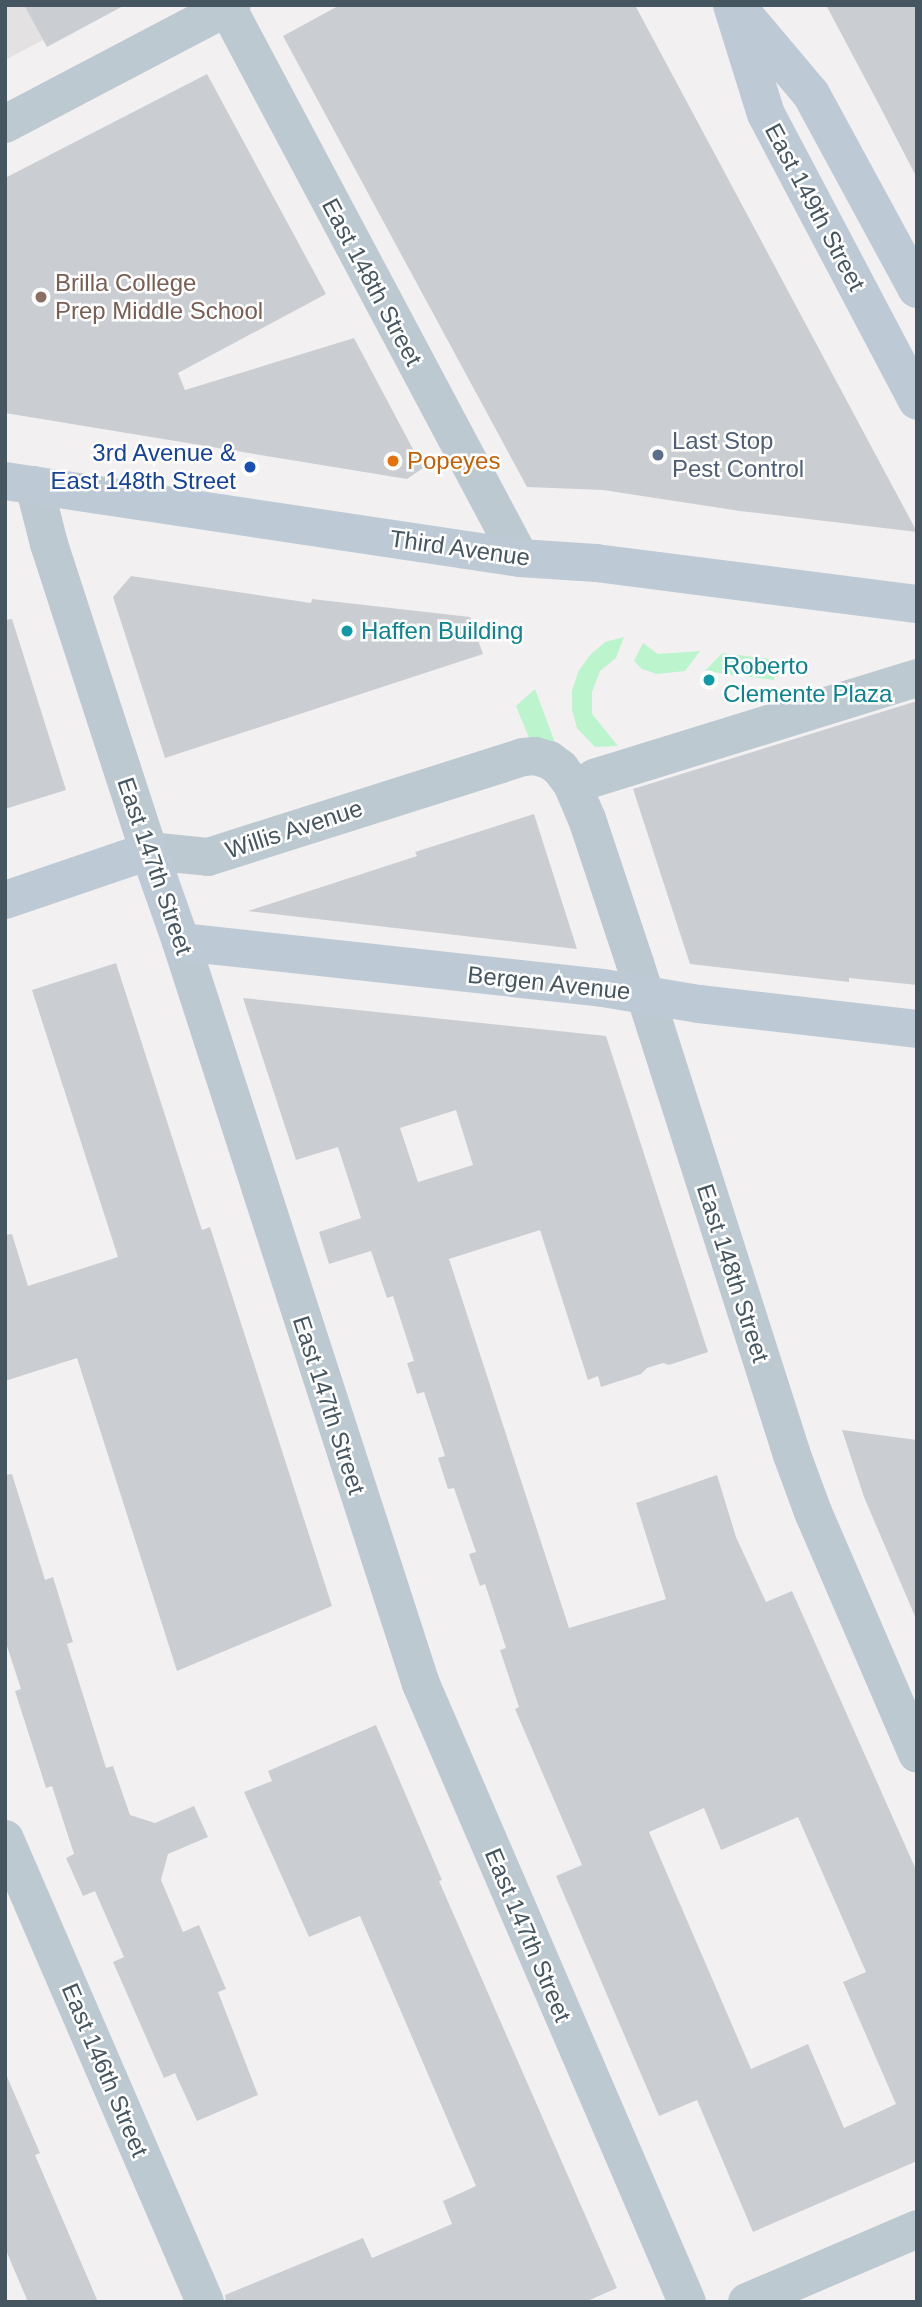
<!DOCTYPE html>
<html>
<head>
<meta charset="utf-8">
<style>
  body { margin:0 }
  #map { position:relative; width:922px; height:2307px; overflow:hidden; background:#f3f0f1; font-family:Helvetica,sans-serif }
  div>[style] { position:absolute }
  .education>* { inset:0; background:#e4e1e3 }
  .green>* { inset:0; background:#bcf4ce }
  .building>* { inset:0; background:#caced3 }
  .street>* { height:38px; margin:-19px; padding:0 19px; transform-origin:19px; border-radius:19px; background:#bdc9d1 }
  .secondary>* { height:38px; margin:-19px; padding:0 19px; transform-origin:19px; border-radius:19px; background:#bdcad6 }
  .dots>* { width:19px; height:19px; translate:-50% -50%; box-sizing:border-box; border:4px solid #fff; border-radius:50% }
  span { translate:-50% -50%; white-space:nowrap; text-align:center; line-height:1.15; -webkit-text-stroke:5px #fff; paint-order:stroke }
  .street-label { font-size:24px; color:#465660 }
  .education-label { font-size:24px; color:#785e54 }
  .left { translate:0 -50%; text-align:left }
  .service-label { font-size:24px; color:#4e5e75 }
  .transit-label { font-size:24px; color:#164399 }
  .right { translate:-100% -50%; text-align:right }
  .food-label { font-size:24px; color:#c56008 }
  .culture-label { font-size:24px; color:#0d838f }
  .frame { position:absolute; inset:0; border:7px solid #465660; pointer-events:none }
</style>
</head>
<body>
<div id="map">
  <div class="education">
    <div style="clip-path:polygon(5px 5px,27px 5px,43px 40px,5px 60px)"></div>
  </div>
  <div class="green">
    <div style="clip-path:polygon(624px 637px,616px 658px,600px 671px,592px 692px,592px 714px,618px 746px,595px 747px,577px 728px,572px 710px,572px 691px,578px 672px,590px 655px,605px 642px)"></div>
    <div style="clip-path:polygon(643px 643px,658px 654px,700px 651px,685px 671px,657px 674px,642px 669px,634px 661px)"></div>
    <div style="clip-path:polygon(722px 653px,777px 660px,774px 680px,705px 671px)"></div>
    <div style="clip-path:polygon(535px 689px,557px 748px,529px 738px,516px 706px)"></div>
  </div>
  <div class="building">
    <div style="clip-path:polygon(24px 5px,125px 5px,47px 47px)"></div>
    <div style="clip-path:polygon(340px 5px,635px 5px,917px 532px,740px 511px,603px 490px,527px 487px,283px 36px)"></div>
    <div style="clip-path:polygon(826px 5px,917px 5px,917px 178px,876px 99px)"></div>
    <div style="clip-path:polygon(207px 74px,326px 294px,178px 373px,185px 390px,354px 338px,423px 468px,407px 479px,5px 413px,5px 178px)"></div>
    <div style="clip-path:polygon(131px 576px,311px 603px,312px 599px,470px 617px,483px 654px,165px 758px,113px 597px)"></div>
    <div style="clip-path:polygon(12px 619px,66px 790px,5px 809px,5px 620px)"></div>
    <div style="clip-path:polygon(917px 701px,917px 985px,849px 978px,849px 982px,690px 964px,633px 789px)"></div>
    <div style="clip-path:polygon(534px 814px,577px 949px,248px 911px,417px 856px,415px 852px)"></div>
    <div style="clip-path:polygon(116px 963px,202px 1230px,210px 1227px,332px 1606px,177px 1671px,77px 1358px,5px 1381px,5px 1235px,12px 1234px,28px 1286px,118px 1257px,32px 990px)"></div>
    <div style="clip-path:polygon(evenodd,243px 998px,606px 1036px,708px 1352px,669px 1365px,663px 1363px,647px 1368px,641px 1374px,601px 1387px,598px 1376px,588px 1380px,540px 1230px,449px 1259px,569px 1628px,666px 1599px,636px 1503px,717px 1475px,736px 1537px,766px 1602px,792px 1591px,917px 1872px,917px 2161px,753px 2232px,697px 2100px,659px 2116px,556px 1876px,582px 1865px,515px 1709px,519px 1707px,500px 1650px,506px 1648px,485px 1584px,480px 1586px,469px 1554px,476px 1552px,454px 1488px,448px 1489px,438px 1458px,445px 1456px,424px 1392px,417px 1394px,407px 1363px,414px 1361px,393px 1296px,387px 1298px,371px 1251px,329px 1264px,319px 1232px,361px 1218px,338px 1147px,296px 1160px,243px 998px,456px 1110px,473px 1165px,418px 1182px,400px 1128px,456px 1110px,243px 998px,704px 1808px,721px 1850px,798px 1817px,866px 1972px,843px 1982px,896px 2104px,844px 2128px,808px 2044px,751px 2069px,649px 1832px,704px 1808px)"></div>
    <div style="clip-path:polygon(842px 1430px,917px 1440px,917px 1621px,864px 1497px)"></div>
    <div style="clip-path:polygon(12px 1474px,45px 1580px,53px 1577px,73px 1642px,67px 1644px,106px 1768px,113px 1766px,130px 1815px,155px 1823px,194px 1806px,208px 1837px,168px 1854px,161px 1880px,183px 1932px,199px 1925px,226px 1989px,218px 1992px,258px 2095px,197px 2121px,175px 2073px,164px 2078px,113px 1962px,124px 1957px,95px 1891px,83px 1896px,66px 1858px,74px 1854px,52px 1786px,46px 1788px,15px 1691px,21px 1689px,5px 1640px,5px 1475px)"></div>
    <div style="clip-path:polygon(376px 1725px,442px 1880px,439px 1881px,617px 2288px,585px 2302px,226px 2302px,225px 2295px,363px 2238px,372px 2258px,452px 2224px,443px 2201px,476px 2186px,360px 1916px,309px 1937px,244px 1792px,272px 1781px,268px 1771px)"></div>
    <div style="clip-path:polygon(5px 2072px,40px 2153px,35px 2155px,98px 2302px,28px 2302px,5px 2248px)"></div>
  </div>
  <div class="street">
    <div style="left:226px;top:5px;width:626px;rotate:62deg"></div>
    <div style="left:5px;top:124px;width:256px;rotate:-27.7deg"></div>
    <div style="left:34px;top:485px;width:61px;rotate:75.7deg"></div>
    <div style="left:49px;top:544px;width:323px;rotate:72deg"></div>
    <div style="left:149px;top:851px;width:59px;rotate:5.8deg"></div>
    <div style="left:208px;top:857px;width:330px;rotate:-17.6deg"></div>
    <div style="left:523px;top:757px;width:12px;rotate:-5deg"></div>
    <div style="left:535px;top:756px;width:15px;rotate:16deg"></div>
    <div style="left:549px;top:760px;width:14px;rotate:36deg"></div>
    <div style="left:560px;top:768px;width:20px;rotate:53deg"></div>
    <div style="left:572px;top:784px;width:38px;rotate:67deg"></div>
    <div style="left:587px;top:819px;width:152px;rotate:71.6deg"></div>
    <div style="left:635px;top:963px;width:516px;rotate:72.3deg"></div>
    <div style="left:792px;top:1455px;width:61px;rotate:69.8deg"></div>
    <div style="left:813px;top:1512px;width:263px;rotate:66.7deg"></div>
    <div style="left:594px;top:778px;width:338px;rotate:-17.2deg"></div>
    <div style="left:181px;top:942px;width:780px;rotate:72.08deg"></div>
    <div style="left:421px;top:1684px;width:673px;rotate:66.71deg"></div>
    <div style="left:5px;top:1839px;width:504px;rotate:66.64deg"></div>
    <div style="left:747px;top:2302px;width:185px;rotate:-23.2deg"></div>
  </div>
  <div class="secondary">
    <div style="left:732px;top:5px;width:114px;rotate:72.7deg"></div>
    <div style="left:766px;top:114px;width:324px;rotate:62.2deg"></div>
    <div style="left:741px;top:11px;width:109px;rotate:49.9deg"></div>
    <div style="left:811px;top:94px;width:222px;rotate:61.5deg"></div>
    <div style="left:5px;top:481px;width:521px;rotate:8.5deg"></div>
    <div style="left:520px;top:558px;width:76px;rotate:3.8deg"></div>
    <div style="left:596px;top:563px;width:324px;rotate:7.3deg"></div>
    <div style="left:5px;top:900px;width:152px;rotate:-18.8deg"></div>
    <div style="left:149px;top:851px;width:96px;rotate:70.6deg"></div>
    <div style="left:181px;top:942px;width:424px;rotate:6.2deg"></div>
    <div style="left:603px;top:988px;width:97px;rotate:9.5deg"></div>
    <div style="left:699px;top:1004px;width:219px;rotate:6.5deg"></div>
  </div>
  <div class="dots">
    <div style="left:41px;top:297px;background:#8d6e63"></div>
    <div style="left:658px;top:455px;background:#5c6f8a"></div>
    <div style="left:393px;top:461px;background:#e8710a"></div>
    <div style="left:250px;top:467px;background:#1a4fb4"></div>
    <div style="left:347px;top:631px;background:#0f9aa8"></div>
    <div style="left:709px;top:680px;background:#0f9aa8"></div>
  </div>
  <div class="street-label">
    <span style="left:815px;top:207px;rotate:62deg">East 149th Street</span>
    <span style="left:372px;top:282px;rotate:62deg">East 148th Street</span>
    <span style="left:460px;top:548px;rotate:8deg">Third Avenue</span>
    <span style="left:294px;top:829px;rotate:-18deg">Willis Avenue</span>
    <span style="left:155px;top:866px;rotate:71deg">East 147th Street</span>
    <span style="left:549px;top:983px;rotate:6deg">Bergen Avenue</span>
    <span style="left:733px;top:1273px;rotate:72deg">East 148th Street</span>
    <span style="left:329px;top:1405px;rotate:72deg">East 147th Street</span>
    <span style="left:528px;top:1935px;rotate:67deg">East 147th Street</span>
    <span style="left:105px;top:2070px;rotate:67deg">East 146th Street</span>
  </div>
  <div class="education-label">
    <span class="left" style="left:55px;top:297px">Brilla College<br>Prep Middle School</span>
  </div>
  <div class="service-label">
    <span class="left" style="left:672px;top:455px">Last Stop<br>Pest Control</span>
  </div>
  <div class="transit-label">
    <span class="right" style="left:236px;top:467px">3rd Avenue &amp;<br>East 148th Street</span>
  </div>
  <div class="food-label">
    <span class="left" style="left:407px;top:461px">Popeyes</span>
  </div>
  <div class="culture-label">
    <span class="left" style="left:361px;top:631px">Haffen Building</span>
    <span class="left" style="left:723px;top:680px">Roberto<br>Clemente Plaza</span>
  </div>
  <div class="frame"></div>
</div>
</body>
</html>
